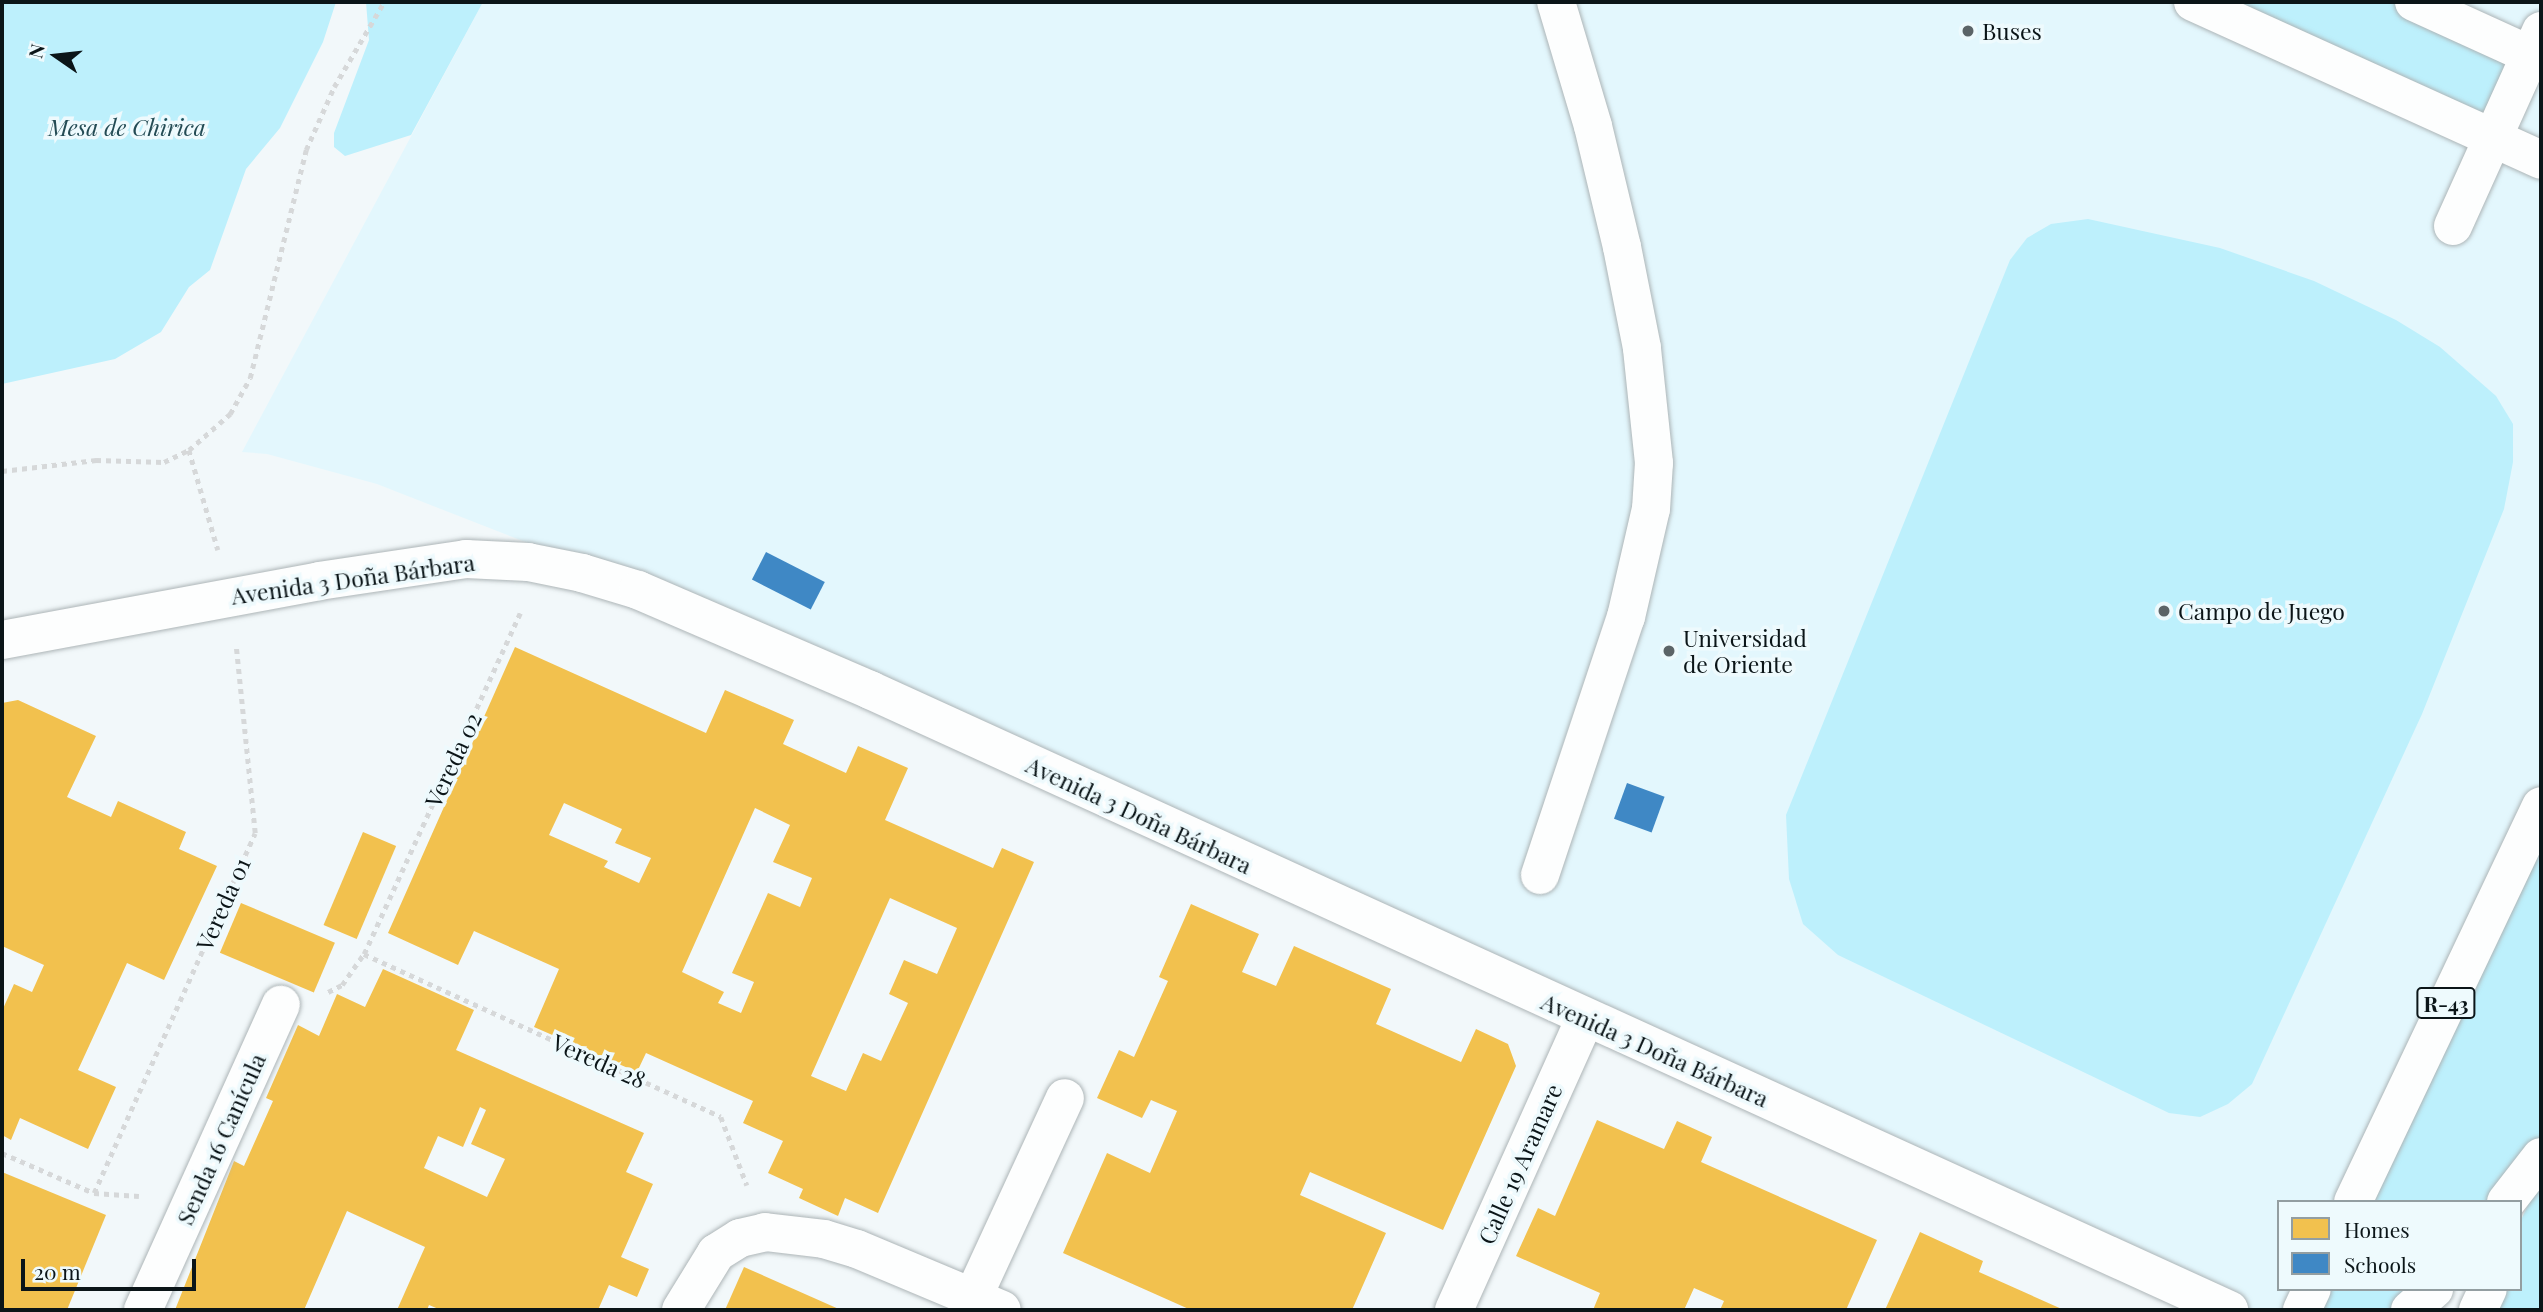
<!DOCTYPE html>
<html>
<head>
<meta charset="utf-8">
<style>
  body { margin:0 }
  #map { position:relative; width:2543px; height:1312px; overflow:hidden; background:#f2f8fa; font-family:"Playfair Display",serif }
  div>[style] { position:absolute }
  .built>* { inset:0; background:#e3f7fd }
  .green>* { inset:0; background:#bdf0fc }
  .homes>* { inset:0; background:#f2c14e; transform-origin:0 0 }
  .schools>* { inset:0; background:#3f88c5; transform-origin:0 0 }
  .path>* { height:4.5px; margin-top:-2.25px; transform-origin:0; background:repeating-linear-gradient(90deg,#d6d8d9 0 5px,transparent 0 10px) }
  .roads { filter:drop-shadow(0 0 2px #adb5b7) drop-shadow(0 0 2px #adb5b7) }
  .minor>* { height:38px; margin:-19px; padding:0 19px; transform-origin:19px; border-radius:19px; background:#fdfefe }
  .major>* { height:38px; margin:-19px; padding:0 19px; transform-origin:19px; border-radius:19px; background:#fdfefe }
  .dots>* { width:19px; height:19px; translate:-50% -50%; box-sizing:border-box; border:4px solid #eefafd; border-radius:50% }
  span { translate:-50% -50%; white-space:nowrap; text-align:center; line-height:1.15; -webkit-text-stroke:7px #eefafd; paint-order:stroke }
  .shield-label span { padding:2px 5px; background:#eefafd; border:2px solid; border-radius:5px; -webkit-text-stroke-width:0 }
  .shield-label { font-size:21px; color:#0b1518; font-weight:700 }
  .poi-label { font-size:23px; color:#0b1518 }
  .left { translate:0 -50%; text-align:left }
  .park-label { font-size:23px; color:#234b54; font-style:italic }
  .street-label { font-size:23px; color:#0b1518 }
  .frame { position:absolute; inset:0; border:4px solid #0b1518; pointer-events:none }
  .legend { position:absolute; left:2277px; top:1200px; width:245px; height:91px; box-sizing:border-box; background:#eefafd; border:2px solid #939ea1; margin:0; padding:9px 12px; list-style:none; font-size:21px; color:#0b1518 }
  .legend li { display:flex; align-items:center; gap:14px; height:35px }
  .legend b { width:35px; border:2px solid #939ea1 }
  .north { position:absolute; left:21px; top:21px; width:70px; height:70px; -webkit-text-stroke:5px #eefafd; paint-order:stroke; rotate:284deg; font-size:19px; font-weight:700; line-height:28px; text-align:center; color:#0b1518 }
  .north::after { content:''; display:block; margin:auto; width:24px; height:32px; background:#0b1518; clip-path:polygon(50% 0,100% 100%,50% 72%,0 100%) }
  .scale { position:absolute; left:21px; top:1259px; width:175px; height:32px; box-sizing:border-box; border:4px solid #0b1518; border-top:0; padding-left:9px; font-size:21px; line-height:24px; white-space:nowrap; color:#0b1518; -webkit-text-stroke:5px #eefafd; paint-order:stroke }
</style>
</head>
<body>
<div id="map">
  <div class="built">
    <div style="clip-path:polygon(483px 2px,2541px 2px,2541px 784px,2346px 1202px,2279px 1202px,2279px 1289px,2306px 1289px,2296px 1310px,2250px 1310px,640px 587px,377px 484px,267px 454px,242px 452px)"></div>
  </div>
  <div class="green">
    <div style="clip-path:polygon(2px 2px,336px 2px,323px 42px,280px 128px,246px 169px,210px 270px,189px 287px,161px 332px,115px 359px,2px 384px)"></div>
    <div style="clip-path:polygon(366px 2px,483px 2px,411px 135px,345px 156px,334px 147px,334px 133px,369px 40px)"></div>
    <div style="clip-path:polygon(2206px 2px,2400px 2px,2524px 58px,2490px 130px)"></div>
    <div style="clip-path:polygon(2088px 219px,2220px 248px,2314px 281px,2396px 320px,2440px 347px,2496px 396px,2513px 424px,2513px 462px,2504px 509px,2422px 714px,2252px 1084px,2228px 1104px,2200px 1117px,2169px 1113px,1838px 955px,1803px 924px,1789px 879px,1786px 815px,2010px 260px,2027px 238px,2051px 224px)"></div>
    <div style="clip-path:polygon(2541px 826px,2541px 1157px,2506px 1202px,2353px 1202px)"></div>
    <div style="clip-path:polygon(2541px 1178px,2541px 1310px,2478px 1310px,2488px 1289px,2520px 1289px,2520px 1222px)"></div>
    <div style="clip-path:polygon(2312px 1289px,2434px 1289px,2410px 1310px,2302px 1310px)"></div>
  </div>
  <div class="homes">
    <div style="clip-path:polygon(evenodd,515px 647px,706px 733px,725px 690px,794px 720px,783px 744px,846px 773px,858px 746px,908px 768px,885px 820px,993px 868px,1002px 848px,1034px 862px,878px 1213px,845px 1198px,838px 1216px,799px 1198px,803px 1189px,768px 1173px,783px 1141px,743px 1123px,753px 1101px,646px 1053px,637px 1072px,534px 1027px,559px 969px,474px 931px,458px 965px,388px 933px,515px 647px,564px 803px,622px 829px,615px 843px,651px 858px,639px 883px,604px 867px,608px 861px,549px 835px,564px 803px,515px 647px,755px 808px,790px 825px,773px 862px,812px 878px,800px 907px,768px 893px,732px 973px,754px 982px,741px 1013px,718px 1003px,724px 992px,682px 972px,755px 808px,515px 647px,890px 898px,957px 928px,937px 974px,904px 960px,889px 994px,908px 1003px,881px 1061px,863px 1053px,846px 1091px,811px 1076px,890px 898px)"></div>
    <div style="clip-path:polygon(18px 700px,96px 736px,67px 797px,111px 817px,118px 801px,186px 832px,179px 849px,217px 866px,164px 980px,127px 963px,112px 996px,78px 1070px,116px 1087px,88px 1149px,20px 1118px,11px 1140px,2px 1135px,2px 1011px,14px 984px,32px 992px,44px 965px,2px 946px,2px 703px)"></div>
    <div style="left:363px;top:832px;width:36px;height:101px;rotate:23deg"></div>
    <div style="left:241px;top:903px;width:102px;height:54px;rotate:23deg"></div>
    <div style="clip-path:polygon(1191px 904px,1259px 934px,1242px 972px,1276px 986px,1294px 946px,1391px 989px,1376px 1024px,1461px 1062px,1476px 1029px,1508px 1044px,1516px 1066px,1443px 1230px,1310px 1172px,1300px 1195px,1386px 1233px,1352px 1310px,1191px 1310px,1063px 1253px,1107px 1153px,1150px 1173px,1177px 1111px,1151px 1100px,1142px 1118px,1097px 1098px,1119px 1050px,1134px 1057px,1168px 981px,1159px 977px)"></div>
    <div style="clip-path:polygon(evenodd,383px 969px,474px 1010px,456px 1050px,644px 1133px,626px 1172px,653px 1184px,621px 1257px,649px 1269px,637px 1297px,609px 1285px,598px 1310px,441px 1310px,429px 1305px,427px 1310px,397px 1310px,425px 1247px,347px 1211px,304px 1310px,175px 1310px,234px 1161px,244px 1166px,273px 1101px,266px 1098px,298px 1025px,319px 1036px,337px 994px,365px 1007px,383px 969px,480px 1107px,486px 1110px,471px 1144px,505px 1159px,487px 1197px,424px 1168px,438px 1136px,463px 1147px,480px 1107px)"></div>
    <div style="clip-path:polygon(1597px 1120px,1664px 1149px,1677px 1121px,1712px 1137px,1701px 1162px,1877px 1240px,1846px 1310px,1720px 1310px,1724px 1301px,1694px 1288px,1684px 1310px,1593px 1310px,1600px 1293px,1516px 1256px,1538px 1208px,1555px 1216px)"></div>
    <div style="clip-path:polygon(2px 1172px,106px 1215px,67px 1310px,2px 1310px)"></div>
    <div style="clip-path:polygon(1920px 1232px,1983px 1261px,1979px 1272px,2064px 1310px,1885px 1310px)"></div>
    <div style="clip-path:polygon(744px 1267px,841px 1310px,725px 1310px)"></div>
  </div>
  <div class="schools">
    <div style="left:766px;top:552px;width:66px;height:31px;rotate:27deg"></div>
    <div style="left:1627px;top:783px;width:40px;height:38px;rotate:20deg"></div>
  </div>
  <div class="path">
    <div style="left:189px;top:450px;width:104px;rotate:73.8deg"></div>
    <div style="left:2px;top:471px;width:95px;rotate:-6.7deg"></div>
    <div style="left:96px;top:460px;width:68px;rotate:1.7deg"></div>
    <div style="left:164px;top:462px;width:28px;rotate:-26deg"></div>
    <div style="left:189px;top:450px;width:55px;rotate:-41.3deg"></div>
    <div style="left:230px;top:414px;width:41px;rotate:-60.9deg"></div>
    <div style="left:250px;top:378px;width:235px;rotate:-76.2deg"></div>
    <div style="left:306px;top:150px;width:69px;rotate:-66deg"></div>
    <div style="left:334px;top:87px;width:99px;rotate:-59.5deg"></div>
    <div style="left:364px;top:954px;width:392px;rotate:24.5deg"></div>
    <div style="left:721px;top:1117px;width:73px;rotate:69.1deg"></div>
    <div style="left:328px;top:992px;width:16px;rotate:-27deg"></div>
    <div style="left:342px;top:985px;width:38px;rotate:-55deg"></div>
    <div style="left:364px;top:954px;width:375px;rotate:-65.4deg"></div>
    <div style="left:2px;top:1153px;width:100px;rotate:23.5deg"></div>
    <div style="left:94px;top:1193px;width:45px;rotate:3.8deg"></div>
    <div style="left:94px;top:1193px;width:394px;rotate:-65.9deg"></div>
    <div style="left:255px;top:833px;width:187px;rotate:-95.8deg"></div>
  </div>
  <div class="roads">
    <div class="minor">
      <div style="left:2193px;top:2px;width:382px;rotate:24.4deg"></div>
      <div style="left:2414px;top:2px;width:140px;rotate:24.5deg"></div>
      <div style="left:2453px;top:226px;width:214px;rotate:-65.7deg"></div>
      <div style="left:2px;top:640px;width:322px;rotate:-10.5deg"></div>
      <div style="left:319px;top:581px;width:149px;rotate:-8.5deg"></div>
      <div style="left:466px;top:559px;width:62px;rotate:2.8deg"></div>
      <div style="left:528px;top:562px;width:55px;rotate:11.5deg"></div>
      <div style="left:582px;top:573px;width:59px;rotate:16.9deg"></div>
      <div style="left:638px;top:590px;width:253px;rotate:23.3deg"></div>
      <div style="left:870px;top:690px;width:1494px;rotate:24.52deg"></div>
      <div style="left:1540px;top:875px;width:272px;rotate:-71.6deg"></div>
      <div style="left:1626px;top:617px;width:111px;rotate:-77deg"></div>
      <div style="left:1651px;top:509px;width:46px;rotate:-86.3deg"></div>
      <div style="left:1654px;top:463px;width:116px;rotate:-96deg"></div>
      <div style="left:1642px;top:348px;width:103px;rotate:-101.2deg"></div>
      <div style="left:1622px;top:247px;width:124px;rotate:-103.5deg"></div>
      <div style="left:1593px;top:126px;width:129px;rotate:-106.6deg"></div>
      <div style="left:973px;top:1297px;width:219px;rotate:-65.2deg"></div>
      <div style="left:143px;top:1310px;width:335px;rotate:-65.7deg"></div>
      <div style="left:681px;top:1310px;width:67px;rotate:-58.4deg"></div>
      <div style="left:716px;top:1253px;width:28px;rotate:-32deg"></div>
      <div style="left:740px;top:1238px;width:26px;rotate:-13deg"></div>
      <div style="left:765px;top:1232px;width:59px;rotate:6.8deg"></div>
      <div style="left:824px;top:1239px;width:34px;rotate:17deg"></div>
      <div style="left:857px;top:1249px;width:157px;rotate:22.8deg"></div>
      <div style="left:1454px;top:1310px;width:320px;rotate:-65.8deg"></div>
    </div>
    <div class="major">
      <div style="left:2353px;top:1202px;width:438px;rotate:-64.6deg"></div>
      <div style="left:2506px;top:1202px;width:57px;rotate:-52.1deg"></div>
      <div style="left:2302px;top:1310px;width:23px;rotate:-65deg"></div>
      <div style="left:2410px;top:1310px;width:32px;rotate:-41deg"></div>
      <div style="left:2478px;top:1310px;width:23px;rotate:-65deg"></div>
    </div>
  </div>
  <div class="dots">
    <div style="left:1968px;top:31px;background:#5c6467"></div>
    <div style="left:2164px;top:611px;background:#5c6467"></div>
    <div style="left:1669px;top:651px;background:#5c6467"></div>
  </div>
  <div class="shield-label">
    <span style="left:2446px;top:1003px">R-43</span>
  </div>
  <div class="poi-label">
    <span class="left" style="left:1982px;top:31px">Buses</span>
    <span class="left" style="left:2178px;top:611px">Campo de Juego</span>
    <span class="left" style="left:1683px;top:651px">Universidad<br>de Oriente</span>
  </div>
  <div class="park-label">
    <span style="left:127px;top:127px">Mesa de Chirica</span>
  </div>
  <div class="street-label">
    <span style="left:353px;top:579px;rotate:-8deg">Avenida 3 Doña Bárbara</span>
    <span style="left:453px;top:760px;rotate:-65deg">Vereda 02</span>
    <span style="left:1139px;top:815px;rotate:25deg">Avenida 3 Doña Bárbara</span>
    <span style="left:223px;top:904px;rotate:-66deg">Vereda 01</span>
    <span style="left:1655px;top:1050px;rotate:24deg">Avenida 3 Doña Bárbara</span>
    <span style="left:599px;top:1061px;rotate:24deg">Vereda 28</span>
    <span style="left:221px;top:1139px;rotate:-66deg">Senda 16 Canícula</span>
    <span style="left:1520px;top:1164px;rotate:-66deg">Calle 19 Aramare</span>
  </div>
  <div class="frame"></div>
  <ul class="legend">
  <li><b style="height:19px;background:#f2c14e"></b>Homes</li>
  <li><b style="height:19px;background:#3f88c5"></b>Schools</li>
  </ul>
  <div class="north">N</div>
  <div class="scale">20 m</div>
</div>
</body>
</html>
